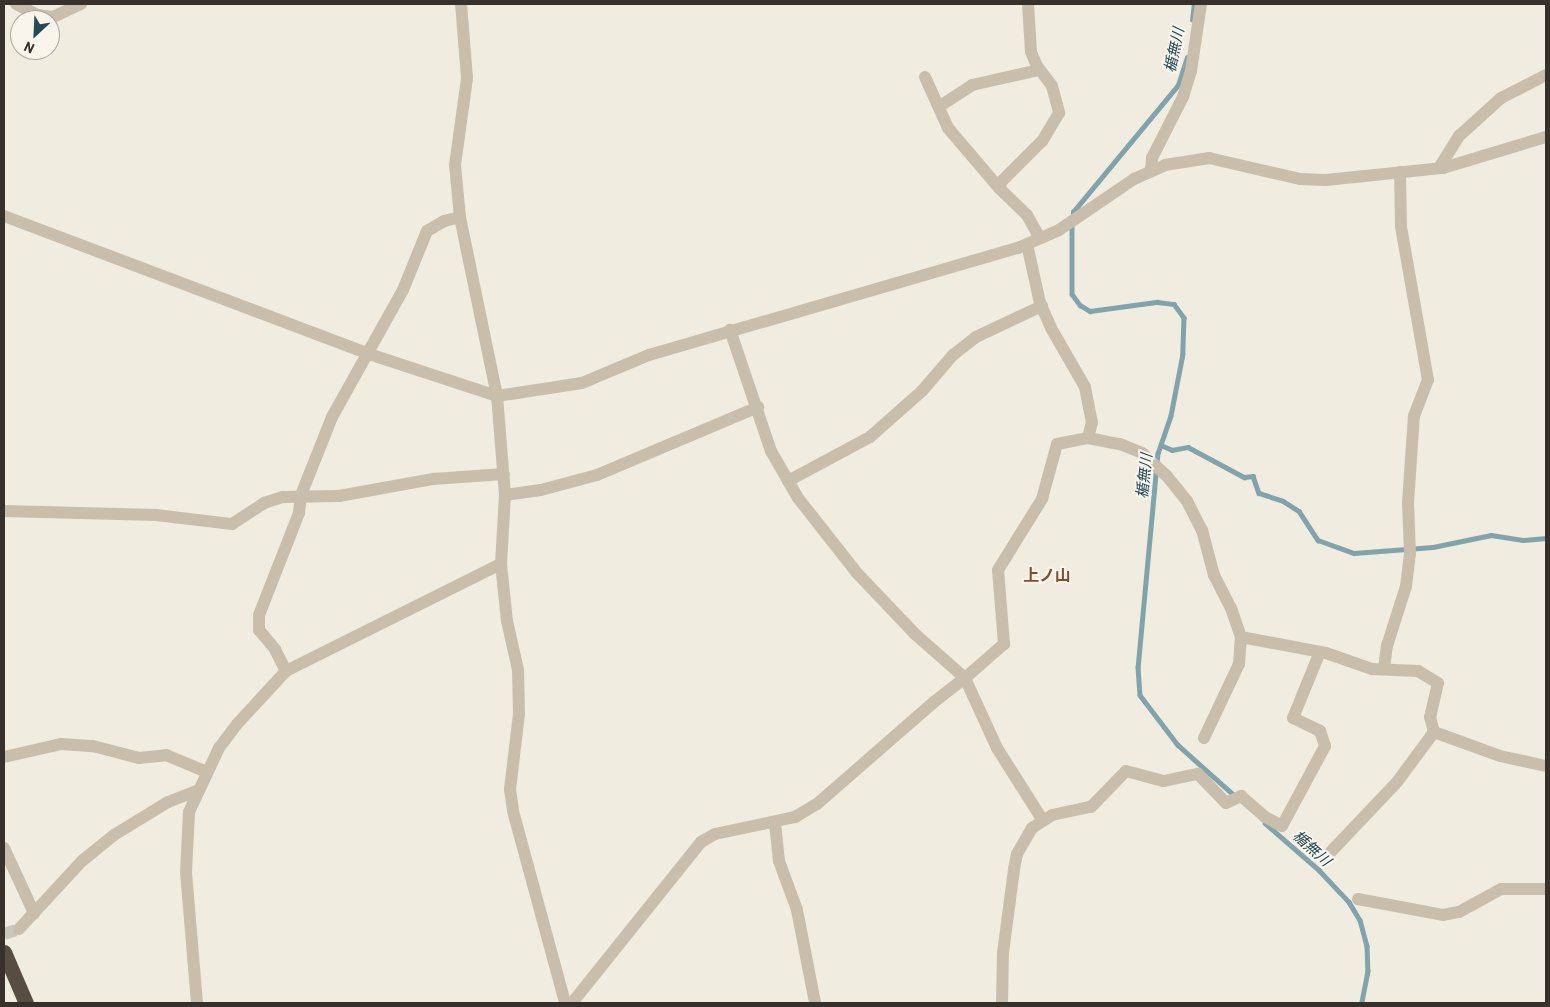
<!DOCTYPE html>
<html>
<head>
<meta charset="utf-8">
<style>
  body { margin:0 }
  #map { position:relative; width:1550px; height:1007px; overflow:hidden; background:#f1ece0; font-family:Barlow,"Noto Sans JP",sans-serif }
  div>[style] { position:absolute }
  .stream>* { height:4.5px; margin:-2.25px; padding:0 2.25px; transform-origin:2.25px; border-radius:2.25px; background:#81a3ac }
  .minor-tunnel>* { height:12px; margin-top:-6px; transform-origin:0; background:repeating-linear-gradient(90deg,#ccc7bc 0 12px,transparent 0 18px) }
  .minor>* { height:12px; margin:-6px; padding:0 6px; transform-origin:6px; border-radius:6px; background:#c9beac }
  .highway>* { height:15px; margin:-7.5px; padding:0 7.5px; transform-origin:7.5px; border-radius:7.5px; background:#584d42 }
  span { translate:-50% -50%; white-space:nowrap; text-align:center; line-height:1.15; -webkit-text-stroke:4px #f9f5ec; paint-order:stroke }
  .water-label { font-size:15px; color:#234a56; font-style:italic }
  .quarter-label { font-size:16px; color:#814e29; font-weight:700 }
  .frame { position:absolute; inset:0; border:5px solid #38312b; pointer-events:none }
  .north { position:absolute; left:10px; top:10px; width:50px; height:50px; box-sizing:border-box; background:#f9f5ec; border:1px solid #aca79f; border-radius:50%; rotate:205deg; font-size:14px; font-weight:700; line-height:20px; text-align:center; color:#38312b }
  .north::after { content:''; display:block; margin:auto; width:18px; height:22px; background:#234a56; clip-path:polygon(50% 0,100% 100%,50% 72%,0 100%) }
</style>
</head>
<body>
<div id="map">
  <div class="stream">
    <div style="left:1192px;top:20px;width:16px;rotate:-83deg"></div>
    <div style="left:1073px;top:217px;width:5px;rotate:-90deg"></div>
    <div style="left:1073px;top:212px;width:165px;rotate:-50.4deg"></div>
    <div style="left:1178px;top:85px;width:29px;rotate:-72deg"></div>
    <div style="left:1072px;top:225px;width:69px;rotate:90deg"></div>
    <div style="left:1072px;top:294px;width:14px;rotate:54deg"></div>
    <div style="left:1080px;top:305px;width:12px;rotate:31deg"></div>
    <div style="left:1090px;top:311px;width:68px;rotate:-7.7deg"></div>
    <div style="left:1157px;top:302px;width:17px;rotate:7deg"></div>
    <div style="left:1174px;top:304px;width:17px;rotate:54deg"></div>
    <div style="left:1184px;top:318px;width:36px;rotate:92deg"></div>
    <div style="left:1183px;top:354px;width:63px;rotate:101deg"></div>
    <div style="left:1171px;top:416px;width:39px;rotate:109deg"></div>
    <div style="left:1158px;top:453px;width:215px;rotate:95.3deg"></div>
    <div style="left:1138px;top:667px;width:28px;rotate:86deg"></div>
    <div style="left:1140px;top:695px;width:63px;rotate:52.8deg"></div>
    <div style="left:1178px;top:745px;width:76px;rotate:41.8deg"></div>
    <div style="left:1161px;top:445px;width:12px;rotate:24deg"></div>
    <div style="left:1172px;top:450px;width:16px;rotate:-11deg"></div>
    <div style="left:1188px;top:447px;width:64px;rotate:28.2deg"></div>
    <div style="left:1244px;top:477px;width:9px;rotate:-6deg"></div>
    <div style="left:1253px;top:476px;width:18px;rotate:71deg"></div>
    <div style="left:1259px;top:493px;width:25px;rotate:18deg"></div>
    <div style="left:1283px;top:501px;width:19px;rotate:32deg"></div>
    <div style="left:1299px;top:511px;width:35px;rotate:57deg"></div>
    <div style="left:1318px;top:540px;width:38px;rotate:20deg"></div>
    <div style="left:1354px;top:553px;width:79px;rotate:-4.3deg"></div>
    <div style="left:1433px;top:547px;width:59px;rotate:-11.7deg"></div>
    <div style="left:1491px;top:535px;width:32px;rotate:9deg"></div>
    <div style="left:1523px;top:540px;width:23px;rotate:-5deg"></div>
    <div style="left:1265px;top:823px;width:72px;rotate:41deg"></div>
    <div style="left:1319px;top:870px;width:44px;rotate:46.8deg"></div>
    <div style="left:1349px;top:902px;width:21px;rotate:59deg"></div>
    <div style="left:1360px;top:920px;width:27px;rotate:75deg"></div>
    <div style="left:1367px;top:946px;width:25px;rotate:88deg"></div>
    <div style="left:1368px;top:971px;width:33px;rotate:101deg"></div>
  </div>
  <div class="minor-tunnel">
    <div style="left:4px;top:934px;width:16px;rotate:-18deg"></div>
  </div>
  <div class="minor">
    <div style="left:16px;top:4px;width:25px;rotate:27deg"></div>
    <div style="left:38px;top:15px;width:15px;rotate:8deg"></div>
    <div style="left:53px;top:17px;width:31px;rotate:-25deg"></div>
    <div style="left:1028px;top:4px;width:48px;rotate:86.4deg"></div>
    <div style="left:1031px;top:52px;width:15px;rotate:67deg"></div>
    <div style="left:1037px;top:66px;width:25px;rotate:53deg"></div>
    <div style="left:1052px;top:86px;width:28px;rotate:75deg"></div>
    <div style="left:1059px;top:113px;width:33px;rotate:121deg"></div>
    <div style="left:1042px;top:141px;width:58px;rotate:135deg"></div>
    <div style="left:1001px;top:182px;width:7px;rotate:98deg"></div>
    <div style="left:1000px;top:189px;width:37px;rotate:44deg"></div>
    <div style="left:1027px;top:215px;width:26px;rotate:61deg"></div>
    <div style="left:925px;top:77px;width:56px;rotate:65.7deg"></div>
    <div style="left:948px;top:128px;width:80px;rotate:49.6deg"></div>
    <div style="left:940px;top:106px;width:38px;rotate:-33deg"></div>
    <div style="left:972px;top:85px;width:69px;rotate:-12.6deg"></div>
    <div style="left:1439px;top:168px;width:38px;rotate:-58deg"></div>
    <div style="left:1459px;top:136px;width:57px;rotate:-42.1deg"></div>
    <div style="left:1501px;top:98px;width:51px;rotate:-27.1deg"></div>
    <div style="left:1151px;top:170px;width:12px;rotate:-85deg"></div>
    <div style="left:1152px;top:158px;width:68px;rotate:-63.1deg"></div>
    <div style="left:1183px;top:97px;width:27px;rotate:-73deg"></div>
    <div style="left:1191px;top:71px;width:68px;rotate:-81.5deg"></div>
    <div style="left:4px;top:216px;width:390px;rotate:20.7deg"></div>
    <div style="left:369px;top:354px;width:135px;rotate:18.2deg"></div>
    <div style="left:497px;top:396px;width:86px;rotate:-8.7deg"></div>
    <div style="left:582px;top:383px;width:73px;rotate:-22.7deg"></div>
    <div style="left:649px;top:355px;width:384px;rotate:-16.2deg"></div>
    <div style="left:1018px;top:248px;width:45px;rotate:-23.7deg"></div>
    <div style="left:1059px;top:230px;width:91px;rotate:-34.2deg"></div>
    <div style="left:1134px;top:179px;width:34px;rotate:-24deg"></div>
    <div style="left:1165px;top:165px;width:45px;rotate:-9deg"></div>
    <div style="left:1209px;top:158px;width:93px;rotate:13deg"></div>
    <div style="left:1300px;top:179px;width:26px;rotate:2deg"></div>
    <div style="left:1326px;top:180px;width:118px;rotate:-5.9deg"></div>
    <div style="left:1443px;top:168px;width:108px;rotate:-16.8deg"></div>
    <div style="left:1027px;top:244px;width:60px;rotate:77.6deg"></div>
    <div style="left:1040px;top:303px;width:27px;rotate:66deg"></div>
    <div style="left:1051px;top:328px;width:68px;rotate:60deg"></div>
    <div style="left:1085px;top:387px;width:36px;rotate:79deg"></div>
    <div style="left:1092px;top:422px;width:16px;rotate:104deg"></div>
    <div style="left:788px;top:481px;width:93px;rotate:-28.2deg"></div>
    <div style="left:870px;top:437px;width:69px;rotate:-41.5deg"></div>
    <div style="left:922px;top:391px;width:48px;rotate:-49.3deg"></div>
    <div style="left:953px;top:355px;width:29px;rotate:-38deg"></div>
    <div style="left:976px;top:337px;width:73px;rotate:-25.2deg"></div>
    <div style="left:505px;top:495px;width:36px;rotate:-8deg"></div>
    <div style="left:541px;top:490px;width:58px;rotate:-15deg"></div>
    <div style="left:597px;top:475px;width:175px;rotate:-22.9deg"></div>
    <div style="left:4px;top:511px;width:152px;rotate:1.5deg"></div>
    <div style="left:156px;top:515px;width:77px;rotate:6.8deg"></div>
    <div style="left:232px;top:524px;width:38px;rotate:-33deg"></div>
    <div style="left:264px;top:503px;width:20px;rotate:-18deg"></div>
    <div style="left:283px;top:497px;width:56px;rotate:-1deg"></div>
    <div style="left:339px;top:496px;width:96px;rotate:-10.3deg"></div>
    <div style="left:433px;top:479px;width:71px;rotate:-4deg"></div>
    <div style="left:501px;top:564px;width:57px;rotate:84deg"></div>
    <div style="left:507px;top:621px;width:50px;rotate:77.3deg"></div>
    <div style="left:518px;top:670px;width:44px;rotate:88.7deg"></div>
    <div style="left:519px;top:714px;width:76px;rotate:96.8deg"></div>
    <div style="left:510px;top:789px;width:22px;rotate:82deg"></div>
    <div style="left:513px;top:811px;width:199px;rotate:74.8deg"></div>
    <div style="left:1384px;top:669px;width:23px;rotate:-83deg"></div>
    <div style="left:1387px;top:646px;width:63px;rotate:-72.4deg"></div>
    <div style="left:1406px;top:586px;width:32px;rotate:-83deg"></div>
    <div style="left:1410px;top:554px;width:51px;rotate:-92.2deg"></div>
    <div style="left:1408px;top:503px;width:87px;rotate:-86.1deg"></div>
    <div style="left:1414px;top:416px;width:39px;rotate:-69deg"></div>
    <div style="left:1428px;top:380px;width:155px;rotate:-100deg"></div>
    <div style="left:1401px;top:227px;width:55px;rotate:-91deg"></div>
    <div style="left:286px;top:671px;width:25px;rotate:-117deg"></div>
    <div style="left:275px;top:649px;width:25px;rotate:-130deg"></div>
    <div style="left:259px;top:630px;width:15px;rotate:-90deg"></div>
    <div style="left:259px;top:615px;width:110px;rotate:-68.6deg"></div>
    <div style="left:299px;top:513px;width:18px;rotate:-84deg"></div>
    <div style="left:301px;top:495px;width:84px;rotate:-68.3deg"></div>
    <div style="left:332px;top:417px;width:145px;rotate:-60.8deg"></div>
    <div style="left:403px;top:290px;width:64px;rotate:-67.9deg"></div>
    <div style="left:427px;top:231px;width:20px;rotate:-30deg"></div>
    <div style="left:444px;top:221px;width:16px;rotate:-14deg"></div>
    <div style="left:1204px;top:738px;width:82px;rotate:-64.7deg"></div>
    <div style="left:1239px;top:664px;width:27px;rotate:-86deg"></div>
    <div style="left:4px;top:757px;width:58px;rotate:-12.8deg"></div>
    <div style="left:61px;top:744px;width:32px;rotate:4deg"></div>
    <div style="left:93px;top:746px;width:48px;rotate:14.6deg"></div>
    <div style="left:139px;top:758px;width:27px;rotate:-6deg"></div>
    <div style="left:166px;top:755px;width:44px;rotate:22.5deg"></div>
    <div style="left:1042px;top:819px;width:84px;rotate:-122.4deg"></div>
    <div style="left:997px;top:748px;width:77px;rotate:-114.6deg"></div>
    <div style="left:965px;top:678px;width:52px;rotate:-41.1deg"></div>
    <div style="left:1004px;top:644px;width:74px;rotate:-94.6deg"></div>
    <div style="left:998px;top:570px;width:84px;rotate:-58.2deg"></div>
    <div style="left:1042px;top:499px;width:57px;rotate:-74.7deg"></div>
    <div style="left:1057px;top:444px;width:32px;rotate:-11deg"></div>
    <div style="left:1088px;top:438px;width:33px;rotate:11deg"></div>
    <div style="left:1120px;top:444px;width:24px;rotate:22deg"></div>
    <div style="left:1142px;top:453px;width:33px;rotate:43deg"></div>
    <div style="left:1166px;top:475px;width:33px;rotate:51deg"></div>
    <div style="left:1187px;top:501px;width:33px;rotate:63deg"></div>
    <div style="left:1202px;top:530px;width:47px;rotate:75.1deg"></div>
    <div style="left:1214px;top:575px;width:37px;rotate:63deg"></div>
    <div style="left:1231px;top:608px;width:31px;rotate:71deg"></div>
    <div style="left:1241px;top:637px;width:86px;rotate:10.7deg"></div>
    <div style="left:1326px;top:653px;width:49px;rotate:19.2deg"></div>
    <div style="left:1372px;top:669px;width:46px;rotate:2.5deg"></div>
    <div style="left:1418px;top:671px;width:23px;rotate:31deg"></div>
    <div style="left:1438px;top:683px;width:35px;rotate:103deg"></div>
    <div style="left:1430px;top:717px;width:16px;rotate:75deg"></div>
    <div style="left:1434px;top:732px;width:70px;rotate:20deg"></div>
    <div style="left:1500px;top:756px;width:47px;rotate:12.3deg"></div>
    <div style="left:775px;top:823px;width:38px;rotate:84deg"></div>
    <div style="left:779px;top:861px;width:52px;rotate:69.8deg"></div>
    <div style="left:797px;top:910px;width:95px;rotate:79deg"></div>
    <div style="left:4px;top:848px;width:72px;rotate:65.2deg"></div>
    <div style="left:1324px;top:859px;width:106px;rotate:-46.5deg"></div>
    <div style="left:1397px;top:782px;width:62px;rotate:-53.5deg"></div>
    <div style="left:1358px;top:899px;width:86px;rotate:10.7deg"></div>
    <div style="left:1443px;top:915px;width:16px;rotate:-11deg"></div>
    <div style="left:1459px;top:912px;width:48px;rotate:-28.7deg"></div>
    <div style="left:1501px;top:889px;width:45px"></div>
    <div style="left:19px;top:929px;width:93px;rotate:-47.2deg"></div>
    <div style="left:82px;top:861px;width:41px;rotate:-39.1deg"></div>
    <div style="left:114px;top:835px;width:63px;rotate:-31.4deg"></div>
    <div style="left:168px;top:802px;width:31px;rotate:-21deg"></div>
    <div style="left:197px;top:1003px;width:131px;rotate:-94.8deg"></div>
    <div style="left:186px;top:872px;width:60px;rotate:-87.1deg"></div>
    <div style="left:189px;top:812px;width:71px;rotate:-64.9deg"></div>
    <div style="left:219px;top:748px;width:31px;rotate:-53deg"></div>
    <div style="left:238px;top:723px;width:71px;rotate:-47.3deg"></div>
    <div style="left:286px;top:671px;width:240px;rotate:-26.5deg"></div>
    <div style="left:501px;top:564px;width:69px;rotate:-86.7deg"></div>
    <div style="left:505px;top:495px;width:99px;rotate:-94.6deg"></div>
    <div style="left:497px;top:396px;width:183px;rotate:-101.7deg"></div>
    <div style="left:460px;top:217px;width:52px;rotate:-95.5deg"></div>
    <div style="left:455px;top:165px;width:88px;rotate:-82.1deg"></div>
    <div style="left:467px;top:78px;width:74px;rotate:-94.6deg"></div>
    <div style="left:572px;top:1003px;width:206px;rotate:-51.3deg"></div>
    <div style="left:701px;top:842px;width:16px;rotate:-30deg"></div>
    <div style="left:715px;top:834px;width:82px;rotate:-12deg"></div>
    <div style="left:795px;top:817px;width:26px;rotate:-31deg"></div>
    <div style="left:817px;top:804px;width:155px;rotate:-41.1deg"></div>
    <div style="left:934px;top:702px;width:39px;rotate:-38deg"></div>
    <div style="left:965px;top:678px;width:67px;rotate:-138.7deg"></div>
    <div style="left:915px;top:634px;width:84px;rotate:-133.6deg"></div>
    <div style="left:857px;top:573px;width:95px;rotate:-128.2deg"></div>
    <div style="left:798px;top:498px;width:54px;rotate:-119.9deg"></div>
    <div style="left:771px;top:451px;width:128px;rotate:-108.7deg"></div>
    <div style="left:1002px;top:1003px;width:50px;rotate:-88.9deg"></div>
    <div style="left:1003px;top:953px;width:85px;rotate:-82.5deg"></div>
    <div style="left:1014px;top:869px;width:15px;rotate:-79deg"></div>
    <div style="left:1017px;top:854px;width:30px;rotate:-60deg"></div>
    <div style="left:1032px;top:828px;width:24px;rotate:-33deg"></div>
    <div style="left:1052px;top:815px;width:40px;rotate:-12deg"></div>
    <div style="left:1091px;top:807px;width:50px;rotate:-45.8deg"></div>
    <div style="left:1126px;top:771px;width:39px;rotate:15deg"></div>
    <div style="left:1164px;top:781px;width:35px;rotate:-12deg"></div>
    <div style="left:1198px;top:774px;width:40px;rotate:46deg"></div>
    <div style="left:1226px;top:803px;width:17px;rotate:-25deg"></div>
    <div style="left:1241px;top:796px;width:32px;rotate:41deg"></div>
    <div style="left:1265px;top:817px;width:19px;rotate:28deg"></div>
    <div style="left:1282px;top:826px;width:91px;rotate:-61.7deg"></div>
    <div style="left:1325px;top:746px;width:16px;rotate:-108deg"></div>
    <div style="left:1320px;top:731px;width:30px;rotate:-154deg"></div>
    <div style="left:1293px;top:718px;width:71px;rotate:-67.8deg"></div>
  </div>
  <div class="highway">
    <div style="left:4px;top:952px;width:56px;rotate:66.7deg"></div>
  </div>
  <div class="water-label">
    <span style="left:1174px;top:50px;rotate:-78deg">楯無川</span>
    <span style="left:1144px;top:476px;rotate:-84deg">楯無川</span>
    <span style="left:1312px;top:848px;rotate:42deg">楯無川</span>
  </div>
  <div class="quarter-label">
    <span style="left:1047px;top:575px">上ノ山</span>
  </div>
  <div class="frame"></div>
  <div class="north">N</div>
</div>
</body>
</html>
